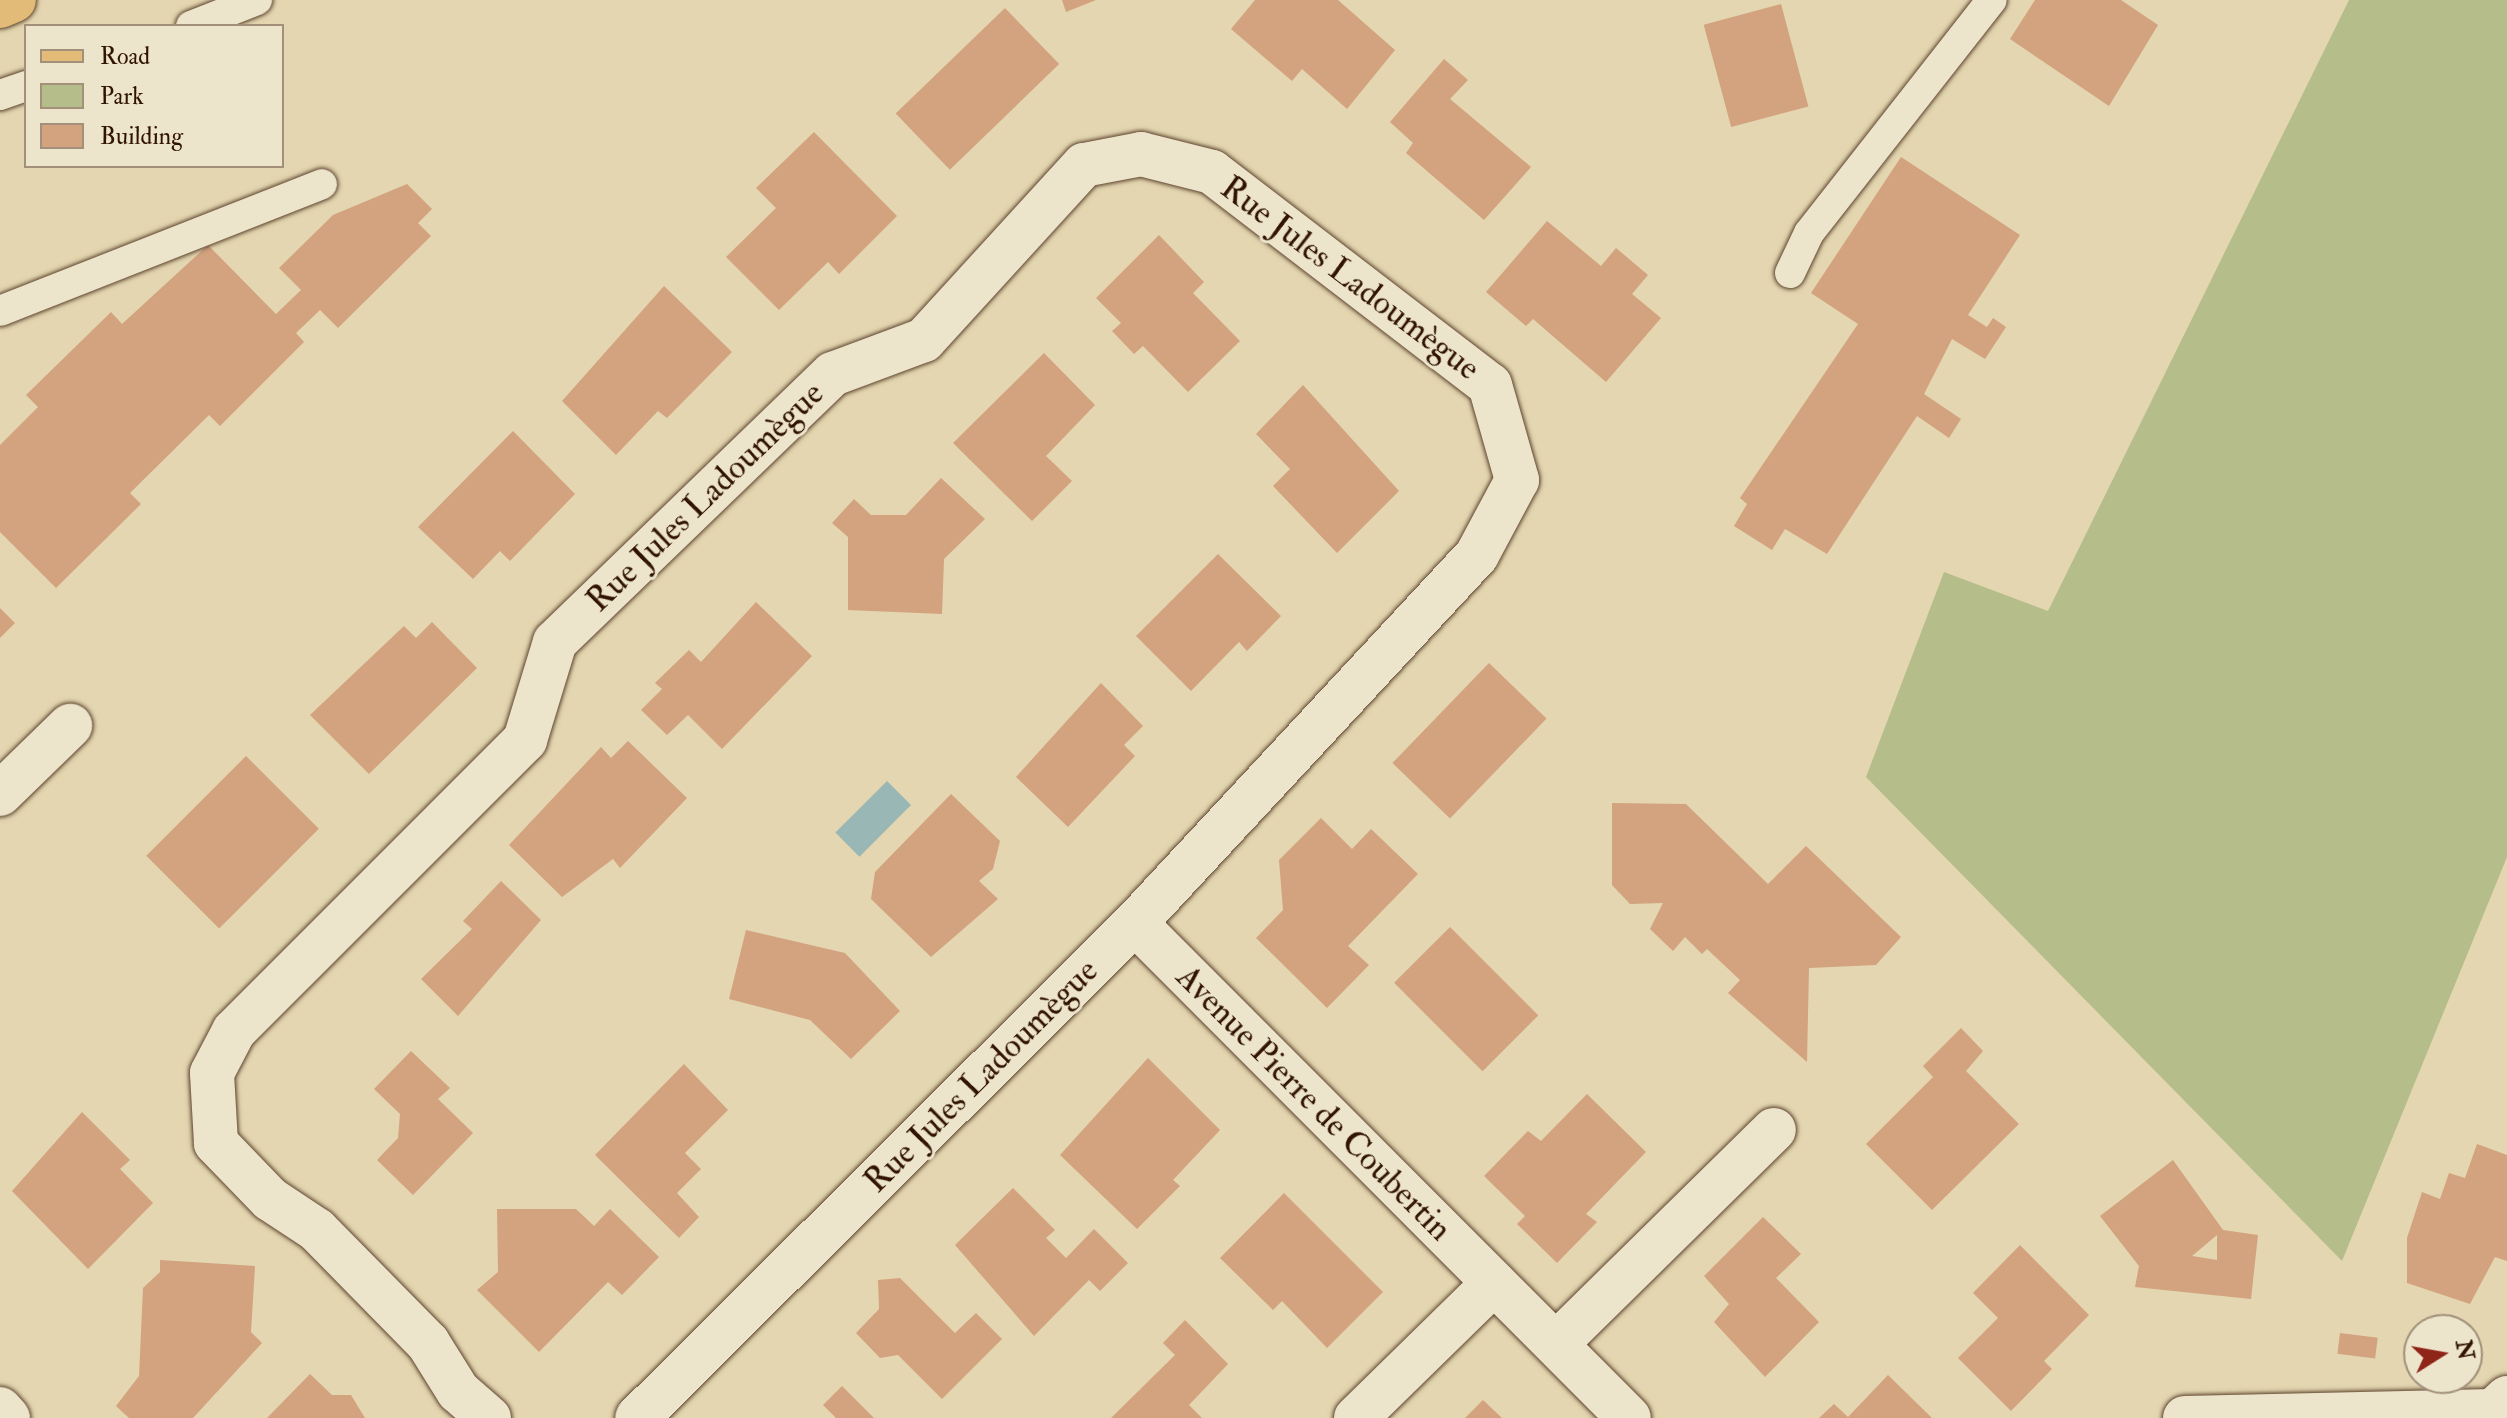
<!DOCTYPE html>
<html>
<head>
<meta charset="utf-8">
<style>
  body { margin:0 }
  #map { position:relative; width:2507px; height:1418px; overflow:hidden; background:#e3d6b0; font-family:"IM FELL Double Pica",serif }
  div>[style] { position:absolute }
  .green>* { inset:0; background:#b5bd8b }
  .water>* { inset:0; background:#98b7b5; transform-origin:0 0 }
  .building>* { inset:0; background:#d3a27f; transform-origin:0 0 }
  .roads { filter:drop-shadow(0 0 2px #5e442e) drop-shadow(0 0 2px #5e442e) }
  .service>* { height:30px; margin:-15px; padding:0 15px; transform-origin:15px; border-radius:15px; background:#ede4cc }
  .minor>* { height:44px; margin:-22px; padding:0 22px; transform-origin:22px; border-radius:22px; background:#ede4cc }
  .primary>* { height:44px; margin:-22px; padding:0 22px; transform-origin:22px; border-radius:22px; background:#e2bb78 }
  span { translate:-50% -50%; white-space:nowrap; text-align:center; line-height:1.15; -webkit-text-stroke:6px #ede4cc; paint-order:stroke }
  .street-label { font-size:34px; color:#311302 }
  .legend { position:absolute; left:24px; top:24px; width:260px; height:144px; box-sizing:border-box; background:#ede4cc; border:2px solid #a2907b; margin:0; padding:10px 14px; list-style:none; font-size:24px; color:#311302 }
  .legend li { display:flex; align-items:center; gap:16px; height:40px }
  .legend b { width:40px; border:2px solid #a2907b }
  .north { position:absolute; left:2403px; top:1314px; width:80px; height:80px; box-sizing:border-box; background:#ede4cc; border:2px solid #a2907b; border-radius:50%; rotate:79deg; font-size:22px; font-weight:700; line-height:32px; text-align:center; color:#311302 }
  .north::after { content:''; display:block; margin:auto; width:28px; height:36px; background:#8f2418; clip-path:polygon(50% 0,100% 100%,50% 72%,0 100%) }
</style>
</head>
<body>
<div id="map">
  <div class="green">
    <div style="clip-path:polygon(2349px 0,2507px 0,2507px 857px,2342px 1261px,1866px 777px,1944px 572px,2048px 611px)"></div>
  </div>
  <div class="water">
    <div style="left:887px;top:781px;width:34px;height:73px;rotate:45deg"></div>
  </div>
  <div class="building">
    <div style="clip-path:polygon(1062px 0,1096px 0,1066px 12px)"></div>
    <div style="clip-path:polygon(1255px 0,1338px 0,1395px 50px,1347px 109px,1302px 69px,1292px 81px,1231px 29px)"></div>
    <div style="clip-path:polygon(2035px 0,2121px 0,2158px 25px,2109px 106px,2010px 39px)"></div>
    <div style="left:1781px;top:4px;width:106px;height:80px;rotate:75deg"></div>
    <div style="left:1005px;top:8px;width:78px;height:152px;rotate:46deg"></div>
    <div style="clip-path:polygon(1444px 59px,1468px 80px,1450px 99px,1531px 167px,1484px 220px,1406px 153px,1413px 143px,1390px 122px)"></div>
    <div style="clip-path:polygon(814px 132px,897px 216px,839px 274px,828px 262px,779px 310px,726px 257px,776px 208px,756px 188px)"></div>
    <div style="clip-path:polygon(1901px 157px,2020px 235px,1968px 315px,1987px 327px,1993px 318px,2006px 327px,1985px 359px,1952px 339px,1948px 347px,1924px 394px,1961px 419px,1949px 438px,1917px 416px,1827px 554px,1785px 529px,1772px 550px,1734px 526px,1747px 504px,1740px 498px,1858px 324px,1811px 293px)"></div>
    <div style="clip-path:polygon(407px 184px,432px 209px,418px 223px,431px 236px,338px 328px,320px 310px,296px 333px,304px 342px,220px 426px,209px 415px,130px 493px,141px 504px,56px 588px,0 532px,0 445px,38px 407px,26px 395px,111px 312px,122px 324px,208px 245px,276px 314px,301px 290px,279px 268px,333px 215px)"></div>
    <div style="clip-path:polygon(1547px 221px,1601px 266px,1616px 248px,1648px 275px,1632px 294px,1661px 318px,1606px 382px,1533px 319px,1526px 326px,1486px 292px)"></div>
    <div style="clip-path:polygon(1159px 235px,1204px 282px,1193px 293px,1240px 341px,1188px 392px,1143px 346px,1134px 354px,1112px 331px,1121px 323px,1096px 298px)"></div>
    <div style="clip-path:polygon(664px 286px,732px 352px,667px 418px,658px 411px,616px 455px,562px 401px)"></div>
    <div style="clip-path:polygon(1044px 353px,1095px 405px,1046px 456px,1072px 481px,1032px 521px,953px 443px)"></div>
    <div style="clip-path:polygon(1303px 385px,1399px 491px,1337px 553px,1273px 486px,1290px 469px,1256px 434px)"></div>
    <div style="clip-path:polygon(513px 431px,575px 494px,510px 561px,500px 551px,473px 579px,418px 527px)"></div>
    <div style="clip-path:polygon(941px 478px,985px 519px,944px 559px,942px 614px,848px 610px,848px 537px,832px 523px,854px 499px,871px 515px,906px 515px)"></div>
    <div style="clip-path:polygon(1218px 554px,1281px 616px,1247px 651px,1239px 642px,1191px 691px,1136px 636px)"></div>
    <div style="clip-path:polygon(756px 602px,812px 656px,722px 749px,688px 715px,667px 735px,641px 710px,662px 689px,655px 683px,689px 650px,701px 662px)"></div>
    <div style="clip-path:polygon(0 608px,15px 623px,0 638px)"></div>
    <div style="clip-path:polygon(432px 622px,477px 668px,369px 774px,310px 715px,404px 626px,416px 638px)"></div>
    <div style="left:1489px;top:663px;width:80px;height:139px;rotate:44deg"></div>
    <div style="clip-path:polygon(1101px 683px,1143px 726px,1124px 745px,1135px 756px,1068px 827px,1016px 777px)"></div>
    <div style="clip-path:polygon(628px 741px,687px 798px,620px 868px,613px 859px,562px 897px,509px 845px,601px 747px,611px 758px)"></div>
    <div style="left:246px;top:756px;width:103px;height:141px;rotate:45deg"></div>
    <div style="clip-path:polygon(951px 794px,1000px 841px,993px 869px,979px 881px,998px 899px,931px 957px,871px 899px,875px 872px)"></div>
    <div style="clip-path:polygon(1612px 803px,1686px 804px,1768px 884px,1806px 846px,1901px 937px,1876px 965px,1809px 968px,1807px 1062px,1728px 993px,1740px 980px,1707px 949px,1702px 954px,1685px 937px,1673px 951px,1650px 929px,1663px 903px,1630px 904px,1612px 885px)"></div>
    <div style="clip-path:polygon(1321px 818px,1352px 849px,1371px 829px,1418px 874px,1348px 946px,1369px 965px,1327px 1008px,1256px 938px,1283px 910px,1279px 860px)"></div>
    <div style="clip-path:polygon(501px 881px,541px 920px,458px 1016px,421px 979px,472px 929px,463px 921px)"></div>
    <div style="left:1450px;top:927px;width:125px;height:79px;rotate:45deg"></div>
    <div style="clip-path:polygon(746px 930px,845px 953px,900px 1011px,851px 1059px,810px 1020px,729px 999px)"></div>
    <div style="clip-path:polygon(1961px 1028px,1983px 1051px,1966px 1071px,2019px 1124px,1932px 1210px,1866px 1144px,1933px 1077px,1923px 1066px)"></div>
    <div style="clip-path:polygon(411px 1051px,450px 1088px,438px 1099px,473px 1133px,413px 1195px,377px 1160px,398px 1138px,400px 1114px,374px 1089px)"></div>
    <div style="clip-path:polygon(1148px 1058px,1220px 1130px,1173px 1180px,1180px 1186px,1137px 1229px,1060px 1155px)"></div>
    <div style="clip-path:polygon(684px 1064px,728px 1110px,685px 1153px,701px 1169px,677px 1193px,699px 1217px,679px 1238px,595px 1155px)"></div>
    <div style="clip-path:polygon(1587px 1094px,1646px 1152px,1586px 1214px,1597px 1222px,1557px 1263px,1517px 1224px,1525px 1216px,1484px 1176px,1528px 1131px,1541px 1141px)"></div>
    <div style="clip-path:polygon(82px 1112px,130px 1160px,120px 1169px,153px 1203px,88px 1269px,12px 1191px)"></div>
    <div style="clip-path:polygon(2477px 1144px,2507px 1155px,2507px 1261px,2495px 1257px,2470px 1304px,2407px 1283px,2407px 1238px,2422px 1192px,2440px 1199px,2449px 1173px,2465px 1178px)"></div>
    <div style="clip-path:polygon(evenodd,2173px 1160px,2223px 1230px,2258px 1235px,2251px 1299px,2135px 1287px,2139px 1266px,2100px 1216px,2173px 1160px,2217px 1235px,2217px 1260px,2192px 1256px,2217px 1235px)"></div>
    <div style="clip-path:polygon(1013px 1188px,1055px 1230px,1046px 1238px,1066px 1258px,1094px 1229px,1128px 1263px,1100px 1291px,1089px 1280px,1034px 1336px,955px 1245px)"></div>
    <div style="clip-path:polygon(1284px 1193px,1383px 1292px,1327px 1348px,1282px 1301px,1273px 1310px,1220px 1258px)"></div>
    <div style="clip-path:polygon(497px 1209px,576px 1209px,594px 1226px,610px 1209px,659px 1257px,622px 1295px,608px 1282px,539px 1352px,477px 1290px,498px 1272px)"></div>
    <div style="clip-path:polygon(1763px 1217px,1801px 1254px,1776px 1278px,1819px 1322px,1765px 1377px,1714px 1322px,1729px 1304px,1704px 1276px)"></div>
    <div style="clip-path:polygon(2020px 1245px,2089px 1315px,2044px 1361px,2052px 1369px,2011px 1411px,1958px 1358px,1998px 1318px,1973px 1293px)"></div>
    <div style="clip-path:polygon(160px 1260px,255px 1266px,251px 1332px,262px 1343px,193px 1418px,129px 1418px,116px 1406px,139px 1376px,143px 1288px,160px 1272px)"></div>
    <div style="clip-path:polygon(900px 1278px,955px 1333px,976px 1313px,1002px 1339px,942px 1399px,898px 1355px,880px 1358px,856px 1333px,879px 1309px,878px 1280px)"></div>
    <div style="clip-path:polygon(1185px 1320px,1228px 1364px,1189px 1405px,1202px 1418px,1111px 1418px,1175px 1355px,1163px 1343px)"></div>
    <div style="left:2340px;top:1333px;width:38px;height:21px;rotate:7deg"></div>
    <div style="clip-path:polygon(310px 1374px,332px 1395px,351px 1395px,365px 1418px,267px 1418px)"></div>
    <div style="clip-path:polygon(1888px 1375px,1932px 1418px,1819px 1418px,1834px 1404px,1848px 1417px)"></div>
    <div style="clip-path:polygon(842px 1386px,874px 1418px,836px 1418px,823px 1405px)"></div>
    <div style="clip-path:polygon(1483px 1400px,1502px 1418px,1465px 1418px)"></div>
  </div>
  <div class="roads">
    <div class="service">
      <div style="left:191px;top:26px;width:71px;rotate:-21.5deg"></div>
      <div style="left:0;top:95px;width:28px;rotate:-19deg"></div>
      <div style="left:1790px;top:273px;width:44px;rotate:-64.6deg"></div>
      <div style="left:1809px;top:233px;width:296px;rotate:-51.9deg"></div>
      <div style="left:0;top:311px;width:346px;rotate:-21.5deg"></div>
    </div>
    <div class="minor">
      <div style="left:0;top:794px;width:98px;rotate:-44.2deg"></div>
      <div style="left:1135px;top:923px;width:699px;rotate:45.06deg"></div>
      <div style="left:1557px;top:1343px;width:304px;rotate:-44.5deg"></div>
      <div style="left:0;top:1409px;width:12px;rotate:48deg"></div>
      <div style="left:489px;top:1418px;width:41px;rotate:-138.9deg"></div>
      <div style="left:458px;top:1391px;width:57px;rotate:-122deg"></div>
      <div style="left:428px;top:1343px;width:158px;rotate:-134.5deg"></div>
      <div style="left:317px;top:1230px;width:56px;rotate:-146.6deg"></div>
      <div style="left:270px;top:1199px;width:78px;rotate:-134deg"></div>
      <div style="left:216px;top:1143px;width:70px;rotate:-93.3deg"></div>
      <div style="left:212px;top:1073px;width:47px;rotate:-62.4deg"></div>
      <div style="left:234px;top:1031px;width:412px;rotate:-45deg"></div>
      <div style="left:525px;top:740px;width:102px;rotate:-73deg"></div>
      <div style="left:555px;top:642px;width:386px;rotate:-44deg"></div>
      <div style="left:833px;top:374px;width:97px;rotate:-20.5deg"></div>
      <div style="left:924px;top:340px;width:237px;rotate:-47.6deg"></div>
      <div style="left:1084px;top:165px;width:58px;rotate:-10.9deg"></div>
      <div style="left:1141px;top:154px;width:73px;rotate:14.2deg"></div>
      <div style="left:1212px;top:172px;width:350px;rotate:37.5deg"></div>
      <div style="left:1490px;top:385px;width:99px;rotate:74.1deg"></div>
      <div style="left:1517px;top:480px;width:85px;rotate:118.1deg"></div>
      <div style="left:1477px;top:555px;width:502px;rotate:132.9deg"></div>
      <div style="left:1135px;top:923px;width:702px;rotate:135.17deg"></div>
      <div style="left:1356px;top:1418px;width:193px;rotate:-44.4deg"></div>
      <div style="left:2185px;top:1418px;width:308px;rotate:-1.3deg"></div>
      <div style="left:2493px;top:1411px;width:19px;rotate:-43deg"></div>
    </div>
    <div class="primary">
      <div style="left:0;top:6px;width:15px;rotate:-23deg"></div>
    </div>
  </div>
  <div class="street-label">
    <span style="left:1350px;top:278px;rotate:37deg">Rue Jules Ladoumègue</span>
    <span style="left:705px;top:497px;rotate:-44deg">Rue Jules Ladoumègue</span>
    <span style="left:981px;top:1076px;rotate:-45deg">Rue Jules Ladoumègue</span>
    <span style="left:1314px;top:1103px;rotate:45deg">Avenue Pierre de Coubertin</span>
  </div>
  <ul class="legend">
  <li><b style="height:10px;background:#e2bb78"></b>Road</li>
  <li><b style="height:22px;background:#b5bd8b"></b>Park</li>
  <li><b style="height:22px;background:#d3a27f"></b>Building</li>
  </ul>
  <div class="north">N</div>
</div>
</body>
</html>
